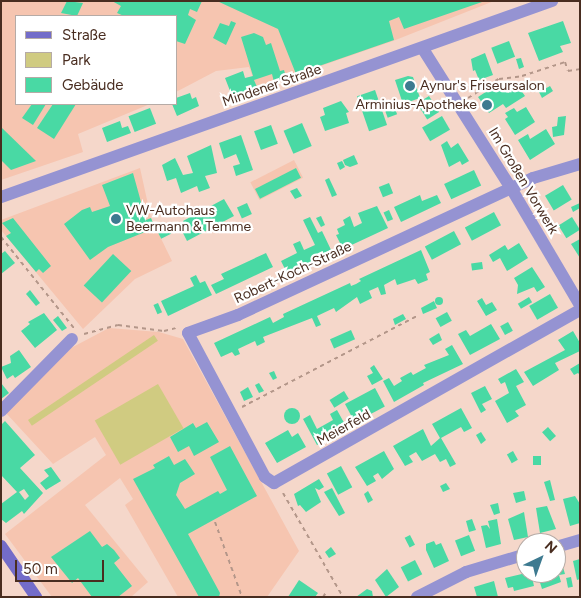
<!DOCTYPE html>
<html>
<head>
<meta charset="utf-8">
<style>
  body { margin:0 }
  #map { position:relative; width:581px; height:598px; overflow:hidden; background:#f5d7ca; font-family:Figtree,sans-serif }
  div>[style] { position:absolute }
  .built>* { inset:0; background:#f6c5b0; transform-origin:0 0 }
  .green>* { inset:0; background:#d0cb81; transform-origin:0 0 }
  .building>* { inset:0; background:#49d9a4; transform-origin:0 0 }
  .round { border-radius:50% }
  .path>* { height:2px; margin-top:-1px; transform-origin:0; background:repeating-linear-gradient(90deg,#b39689 0 4px,transparent 0 8px) }
  .minor>* { height:12px; margin:-6px; padding:0 6px; transform-origin:6px; border-radius:6px; background:#9593d2 }
  .tertiary>* { height:12px; margin:-6px; padding:0 6px; transform-origin:6px; border-radius:6px; background:#9593d2 }
  .secondary>* { height:12px; margin:-6px; padding:0 6px; transform-origin:6px; border-radius:6px; background:#736cc9 }
  .dots>* { width:14px; height:14px; translate:-50% -50%; box-sizing:border-box; border:2px solid #fff; border-radius:50% }
  span { translate:-50% -50%; white-space:nowrap; text-align:center; line-height:1.15; -webkit-text-stroke:4.5px #fff; paint-order:stroke }
  .street-label { font-size:14px; color:#492d20 }
  .poi-label { font-size:14px; color:#492d20 }
  .left { translate:0 -50%; text-align:left }
  .right { translate:-100% -50%; text-align:right }
  .frame { position:absolute; inset:0; border:2px solid #492d20; pointer-events:none }
  .legend { position:absolute; left:15px; top:15px; width:162px; height:90px; box-sizing:border-box; background:#fff; border:1px solid #b6aba6; margin:0; padding:6px 9px; list-style:none; font-size:15px; color:#492d20 }
  .legend li { display:flex; align-items:center; gap:10px; height:25px }
  .legend b { width:25px; border:1px solid #b6aba6 }
  .north { position:absolute; left:516px; top:533px; width:50px; height:50px; box-sizing:border-box; background:#fff; border:1px solid #b6aba6; border-radius:50%; rotate:42deg; font-size:14px; font-weight:700; line-height:20px; text-align:center; color:#492d20 }
  .north::after { content:''; display:block; margin:auto; width:18px; height:22px; background:#3d7a90; clip-path:polygon(50% 0,100% 100%,50% 72%,0 100%) }
  .scale { position:absolute; left:15px; top:560px; width:89px; height:22px; box-sizing:border-box; border:2px solid #492d20; border-top:0; padding-left:6px; font-size:15px; line-height:18px; white-space:nowrap; color:#492d20; -webkit-text-stroke:4px #fff; paint-order:stroke }
</style>
</head>
<body>
<div id="map">
  <div class="built">
    <div style="clip-path:polygon(1px 1px,494px 1px,393px 41px,257px 88px,249px 67px,216px 71px,176px 92px,176px 16px,16px 16px,16px 104px,150px 104px,78px 134px,83px 152px,1px 180px)"></div>
    <div style="left:294px;top:160px;width:20px;height:49px;rotate:63deg"></div>
    <div style="clip-path:polygon(140px 168px,151px 218px,172px 261px,135px 279px,83px 329px,1px 230px,1px 220px)"></div>
    <div style="clip-path:polygon(109px 328px,159px 332px,183px 339px,299px 551px,267px 597px,178px 597px,125px 505px,133px 499px,120px 478px,85px 505px,148px 582px,131px 597px,52px 597px,5px 534px,106px 455px,95px 437px,53px 464px,6px 413px,71px 348px)"></div>
  </div>
  <div class="green">
    <div style="left:154px;top:335px;width:7px;height:152px;rotate:56deg"></div>
    <div style="left:158px;top:384px;width:51px;height:73px;rotate:60deg"></div>
  </div>
  <div class="building">
    <div style="clip-path:polygon(67px 1px,83px 3px,77px 16px,61px 13px)"></div>
    <div style="clip-path:polygon(112px 1px,202px 1px,197px 12px,190px 9px,188px 15px,196px 20px,185px 44px,176px 41px,176px 16px,124px 16px,117px 13px,121px 6px)"></div>
    <div style="clip-path:polygon(217px 1px,308px 2px,482px 2px,404px 29px,399px 17px,389px 21px,394px 40px,296px 74px,278px 29px)"></div>
    <div style="clip-path:polygon(231px 21px,236px 23px,226px 45px,213px 38px,220px 23px,229px 26px)"></div>
    <div style="clip-path:polygon(563px 21px,571px 43px,560px 46px,563px 52px,539px 61px,528px 33px)"></div>
    <div style="clip-path:polygon(254px 33px,263px 37px,266px 45px,271px 43px,280px 71px,284px 70px,286px 77px,274px 82px,272px 74px,254px 80px,257px 87px,232px 96px,225px 78px,243px 71px,245px 78px,253px 76px,241px 37px)"></div>
    <div style="left:509px;top:41px;width:17px;height:19px;rotate:69deg"></div>
    <div style="clip-path:polygon(485px 53px,493px 75px,479px 80px,475px 70px,473px 71px,471px 59px)"></div>
    <div style="clip-path:polygon(521px 58px,524px 67px,519px 69px,516px 59px)"></div>
    <div style="clip-path:polygon(408px 76px,413px 77px,420px 98px,403px 104px,395px 80px)"></div>
    <div style="clip-path:polygon(501px 82px,508px 93px,518px 86px,525px 96px,506px 108px,503px 104px,489px 113px,478px 97px)"></div>
    <div style="clip-path:polygon(550px 86px,553px 91px,542px 98px,539px 92px)"></div>
    <div style="left:375px;top:90px;width:37px;height:19px;rotate:71deg"></div>
    <div style="clip-path:polygon(190px 93px,192px 99px,196px 97px,199px 106px,177px 116px,172px 104px,176px 104px,176px 98px)"></div>
    <div style="left:429px;top:96px;width:19px;height:14px;rotate:58deg"></div>
    <div style="clip-path:polygon(341px 101px,349px 112px,346px 113px,349px 123px,325px 131px,320px 117px,325px 115px,323px 108px)"></div>
    <div style="left:393px;top:103px;width:12px;height:10px;rotate:70deg"></div>
    <div style="clip-path:polygon(32px 104px,46px 104px,33px 125px,22px 118px)"></div>
    <div style="clip-path:polygon(53px 104px,76px 104px,54px 139px,37px 128px)"></div>
    <div style="clip-path:polygon(526px 107px,535px 122px,515px 135px,505px 119px,508px 117px,505px 113px,514px 108px,517px 112px)"></div>
    <div style="left:150px;top:108px;width:17px;height:23px;rotate:69deg"></div>
    <div style="left:442px;top:116px;width:16px;height:23px;rotate:60deg"></div>
    <div style="clip-path:polygon(566px 116px,564px 135px,553px 137px,552px 127px,557px 126px,558px 117px)"></div>
    <div style="clip-path:polygon(120px 121px,122px 128px,128px 126px,131px 133px,107px 142px,102px 128px)"></div>
    <div style="left:302px;top:123px;width:25px;height:20px;rotate:67deg"></div>
    <div style="left:271px;top:125px;width:20px;height:18px;rotate:70deg"></div>
    <div style="clip-path:polygon(1px 127px,36px 161px,11px 170px,1px 160px)"></div>
    <div style="clip-path:polygon(546px 129px,555px 144px,530px 160px,518px 140px,528px 134px,530px 139px)"></div>
    <div style="clip-path:polygon(241px 135px,253px 170px,236px 176px,233px 166px,240px 164px,236px 154px,224px 159px,219px 143px)"></div>
    <div style="clip-path:polygon(447px 141px,451px 148px,458px 143px,469px 161px,462px 165px,460px 161px,449px 167px,441px 145px)"></div>
    <div style="clip-path:polygon(211px 145px,217px 173px,205px 176px,210px 188px,199px 192px,197px 186px,181px 193px,176px 178px,167px 181px,162px 165px,175px 158px,183px 175px,193px 173px,187px 156px)"></div>
    <div style="clip-path:polygon(354px 155px,358px 164px,350px 167px,345px 165px,343px 160px)"></div>
    <div style="clip-path:polygon(342px 161px,345px 167px,340px 170px,337px 163px)"></div>
    <div style="left:296px;top:168px;width:11px;height:46px;rotate:63deg"></div>
    <div style="left:474px;top:170px;width:17px;height:33px;rotate:65deg"></div>
    <div style="clip-path:polygon(133px 173px,146px 220px,151px 218px,155px 228px,108px 247px,90px 260px,64px 224px,82px 210px,90px 207px,92px 212px,110px 206px,102px 185px)"></div>
    <div style="clip-path:polygon(329px 178px,337px 195px,332px 197px,325px 180px)"></div>
    <div style="left:389px;top:183px;width:11px;height:11px;rotate:68deg"></div>
    <div style="left:563px;top:185px;width:17px;height:21px;rotate:59deg"></div>
    <div style="clip-path:polygon(297px 188px,302px 196px,295px 199px,290px 191px)"></div>
    <div style="clip-path:polygon(420px 195px,422px 201px,437px 195px,441px 203px,401px 222px,394px 207px)"></div>
    <div style="clip-path:polygon(224px 199px,234px 216px,187px 241px,183px 233px,188px 231px,183px 221px)"></div>
    <div style="left:247px;top:203px;width:12px;height:11px;rotate:66deg"></div>
    <div style="clip-path:polygon(580px 203px,580px 208px,573px 212px,571px 207px)"></div>
    <div style="clip-path:polygon(377px 206px,388px 228px,343px 249px,336px 235px,339px 234px,337px 229px,345px 225px,343px 220px,350px 216px,354px 227px,362px 223px,358px 213px)"></div>
    <div style="left:389px;top:210px;width:10px;height:6px;rotate:66deg"></div>
    <div style="left:494px;top:212px;width:15px;height:33px;rotate:62deg"></div>
    <div style="clip-path:polygon(321px 216px,325px 225px,321px 227px,316px 218px)"></div>
    <div style="clip-path:polygon(310px 217px,318px 233px,322px 231px,333px 254px,288px 275px,281px 261px,297px 253px,293px 244px,300px 241px,304px 250px,315px 245px,303px 220px)"></div>
    <div style="left:572px;top:217px;width:15px;height:16px;rotate:58deg"></div>
    <div style="clip-path:polygon(13px 218px,51px 266px,43px 273px,39px 269px,36px 272px,6px 236px,11px 233px,2px 223px)"></div>
    <div style="left:166px;top:224px;width:11px;height:11px;rotate:63deg"></div>
    <div style="left:454px;top:231px;width:15px;height:33px;rotate:62deg"></div>
    <div style="clip-path:polygon(580px 239px,580px 258px,571px 244px)"></div>
    <div style="clip-path:polygon(519px 243px,528px 258px,507px 271px,500px 258px,493px 262px,489px 255px,505px 245px,508px 250px)"></div>
    <div style="clip-path:polygon(421px 250px,430px 272px,426px 274px,428px 280px,418px 284px,415px 279px,397px 285px,395px 279px,384px 285px,386px 294px,381px 295px,378px 287px,369px 291px,372px 298px,360px 304px,357px 297px,336px 312px,334px 308px,317px 316px,321px 325px,316px 327px,312px 318px,263px 337px,265px 342px,257px 346px,255px 341px,238px 349px,240px 354px,235px 356px,232px 352px,221px 357px,214px 343px,270px 317px,273px 323px,284px 317px,283px 314px,350px 283px,351px 286px,356px 284px,361px 281px,359px 279px)"></div>
    <div style="clip-path:polygon(5px 251px,15px 263px,1px 274px,1px 254px)"></div>
    <div style="clip-path:polygon(266px 253px,273px 267px,216px 294px,211px 285px,224px 279px,221px 274px)"></div>
    <div style="left:113px;top:254px;width:25px;height:43px;rotate:43deg"></div>
    <div style="left:482px;top:262px;width:7px;height:11px;rotate:82deg"></div>
    <div style="clip-path:polygon(532px 267px,545px 287px,537px 292px,534px 287px,517px 294px,518px 285px,514px 278px)"></div>
    <div style="clip-path:polygon(196px 275px,200px 283px,205px 281px,212px 295px,168px 316px,161px 301px,194px 286px,190px 278px)"></div>
    <div style="clip-path:polygon(30px 290px,40px 303px,36px 306px,26px 294px)"></div>
    <div style="left:550px;top:294px;width:16px;height:24px;rotate:60deg"></div>
    <div class="round" style="left:435px;top:297px;width:8px;height:8px"></div>
    <div style="left:529px;top:297px;width:6px;height:13px;rotate:59deg"></div>
    <div style="clip-path:polygon(482px 298px,486px 305px,492px 302px,497px 310px,486px 316px,477px 301px)"></div>
    <div style="clip-path:polygon(434px 301px,437px 308px,423px 314px,421px 308px)"></div>
    <div style="left:158px;top:303px;width:10px;height:5px;rotate:66deg"></div>
    <div style="left:447px;top:312px;width:10px;height:13px;rotate:61deg"></div>
    <div style="clip-path:polygon(44px 313px,57px 330px,35px 348px,21px 331px,30px 324px,28px 322px)"></div>
    <div style="clip-path:polygon(403px 314px,406px 319px,395px 325px,393px 319px)"></div>
    <div style="clip-path:polygon(58px 316px,67px 328px,62px 331px,53px 320px)"></div>
    <div style="left:508px;top:322px;width:10px;height:9px;rotate:61deg"></div>
    <div style="clip-path:polygon(491px 324px,500px 339px,470px 355px,458px 334px,466px 330px,470px 336px)"></div>
    <div style="left:351px;top:330px;width:10px;height:23px;rotate:66deg"></div>
    <div style="clip-path:polygon(573px 331px,580px 343px,580px 351px,555px 363px,559px 370px,533px 386px,524px 372px,565px 350px,558px 340px)"></div>
    <div style="clip-path:polygon(439px 333px,442px 340px,433px 345px,429px 339px)"></div>
    <div style="clip-path:polygon(452px 345px,463px 364px,423px 383px,424px 385px,394px 402px,383px 381px,389px 378px,394px 386px,402px 381px,400px 378px,411px 372px,413px 375px,426px 368px,424px 365px,449px 355px,445px 349px)"></div>
    <div style="clip-path:polygon(19px 350px,31px 367px,15px 378px,13px 375px,7px 379px,1px 367px,11px 363px,10px 356px)"></div>
    <div style="clip-path:polygon(580px 363px,580px 375px,578px 373px,574px 375px,570px 369px)"></div>
    <div style="clip-path:polygon(374px 365px,383px 379px,372px 385px,367px 376px,373px 373px,370px 368px)"></div>
    <div style="clip-path:polygon(516px 369px,524px 382px,516px 386px,526px 405px,515px 411px,519px 416px,507px 423px,495px 401px,509px 393px,505px 382px,501px 384px,498px 379px)"></div>
    <div style="clip-path:polygon(274px 371px,277px 378px,273px 380px,269px 373px)"></div>
    <div style="clip-path:polygon(1px 383px,9px 393px,1px 399px)"></div>
    <div style="clip-path:polygon(259px 383px,264px 391px,259px 393px,255px 385px)"></div>
    <div style="clip-path:polygon(485px 386px,492px 399px,482px 404px,486px 410px,481px 413px,471px 393px)"></div>
    <div style="clip-path:polygon(248px 387px,253px 397px,244px 401px,240px 392px)"></div>
    <div style="left:375px;top:388px;width:21px;height:34px;rotate:62deg"></div>
    <div style="left:344px;top:391px;width:9px;height:17px;rotate:58deg"></div>
    <div class="round" style="left:284px;top:408px;width:16px;height:16px"></div>
    <div style="clip-path:polygon(461px 408px,472px 428px,464px 432px,461px 427px,441px 438px,456px 464px,450px 467px,446px 459px,440px 462px,435px 454px,422px 461px,416px 452px,409px 456px,413px 462px,405px 466px,393px 446px,423px 429px,431px 446px,440px 438px,432px 424px)"></div>
    <div style="clip-path:polygon(337px 410px,347px 428px,317px 445px,303px 419px,310px 415px,317px 429px,333px 420px,330px 414px)"></div>
    <div style="clip-path:polygon(evenodd,5px 421px,35px 455px,20px 468px,43px 493px,24px 514px,22px 511px,6px 523px,1px 519px,1px 504px,17px 492px,1px 475px,1px 425px,5px 421px,24px 489px,29px 496px,25px 500px,19px 492px,24px 489px)"></div>
    <div style="clip-path:polygon(207px 422px,219px 442px,194px 456px,189px 446px,178px 452px,170px 437px,193px 423px,196px 428px)"></div>
    <div style="left:548px;top:427px;width:12px;height:8px;rotate:48deg"></div>
    <div style="clip-path:polygon(288px 430px,292px 437px,298px 433px,306px 447px,277px 463px,265px 443px)"></div>
    <div style="clip-path:polygon(481px 432px,486px 440px,481px 444px,476px 435px)"></div>
    <div style="clip-path:polygon(230px 446px,257px 496px,188px 534px,220px 593px,219px 597px,199px 597px,133px 479px,155px 468px,153px 465px,169px 456px,174px 465px,185px 459px,195px 474px,180px 483px,176px 495px,185px 509px,218px 491px,220px 494px,227px 490px,210px 457px)"></div>
    <div style="clip-path:polygon(384px 451px,394px 469px,382px 479px,378px 473px,373px 476px,376px 481px,367px 486px,355px 467px)"></div>
    <div style="left:513px;top:451px;width:10px;height:7px;rotate:61deg"></div>
    <div style="left:533px;top:456px;width:8px;height:9px"></div>
    <div style="left:341px;top:466px;width:24px;height:16px;rotate:62deg"></div>
    <div style="clip-path:polygon(51px 467px,61px 481px,46px 490px,40px 483px,49px 476px,44px 470px)"></div>
    <div style="clip-path:polygon(319px 479px,324px 487px,319px 490px,315px 488px,321px 502px,306px 512px,300px 505px,298px 506px,294px 494px)"></div>
    <div style="clip-path:polygon(550px 480px,555px 500px,550px 501px,544px 482px)"></div>
    <div style="clip-path:polygon(446px 483px,450px 489px,443px 492px,440px 486px)"></div>
    <div style="clip-path:polygon(332px 488px,345px 513px,339px 516px,324px 492px)"></div>
    <div style="clip-path:polygon(368px 491px,373px 500px,368px 503px,364px 494px)"></div>
    <div style="clip-path:polygon(524px 491px,526px 500px,516px 503px,513px 493px)"></div>
    <div style="clip-path:polygon(575px 496px,580px 504px,580px 523px,570px 526px,563px 499px)"></div>
    <div style="clip-path:polygon(498px 503px,500px 513px,494px 515px,490px 505px)"></div>
    <div style="clip-path:polygon(547px 506px,556px 529px,540px 533px,536px 508px)"></div>
    <div style="clip-path:polygon(524px 512px,528px 537px,514px 540px,508px 519px)"></div>
    <div style="clip-path:polygon(472px 519px,476px 530px,469px 532px,466px 521px)"></div>
    <div style="clip-path:polygon(497px 519px,501px 544px,486px 548px,481px 526px,487px 525px,490px 529px,488px 521px)"></div>
    <div style="clip-path:polygon(90px 531px,102px 547px,107px 544px,114px 550px,120px 558px,114px 563px,132px 586px,118px 597px,92px 597px,78px 578px,72px 583px,51px 557px)"></div>
    <div style="left:410px;top:535px;width:11px;height:6px;rotate:63deg"></div>
    <div style="left:469px;top:535px;width:17px;height:15px;rotate:69deg"></div>
    <div style="clip-path:polygon(434px 541px,436px 545px,441px 543px,449px 561px,434px 568px,426px 550px,426px 544px)"></div>
    <div style="clip-path:polygon(331px 547px,336px 554px,329px 558px,325px 552px)"></div>
    <div style="clip-path:polygon(580px 559px,580px 579px,577px 580px,573px 561px)"></div>
    <div style="left:415px;top:560px;width:16px;height:16px;rotate:63deg"></div>
    <div style="clip-path:polygon(562px 564px,565px 574px,559px 575px,561px 582px,542px 589px,537px 573px,556px 573px,556px 566px)"></div>
    <div style="clip-path:polygon(387px 569px,399px 587px,386px 597px,375px 580px)"></div>
    <div style="clip-path:polygon(526px 573px,527px 578px,532px 577px,534px 586px,514px 591px,513px 587px,508px 588px,505px 578px)"></div>
    <div style="left:571px;top:577px;width:10px;height:5px;rotate:79deg"></div>
    <div style="clip-path:polygon(299px 580px,318px 593px,315px 597px,288px 597px)"></div>
    <div style="clip-path:polygon(494px 581px,498px 597px,477px 597px,474px 587px)"></div>
    <div style="clip-path:polygon(367px 589px,372px 591px,373px 597px,356px 597px)"></div>
  </div>
  <div class="path">
    <div style="left:468px;top:98px;width:36px;rotate:-32deg"></div>
    <div style="left:499px;top:79px;width:23px;rotate:-7deg"></div>
    <div style="left:522px;top:76px;width:45px;rotate:-18deg"></div>
    <div style="left:565px;top:62px;width:9px;rotate:72deg"></div>
    <div style="left:568px;top:71px;width:12px;rotate:-9deg"></div>
    <div style="left:1px;top:237px;width:117px;rotate:51.3deg"></div>
    <div style="left:84px;top:334px;width:35px;rotate:-15deg"></div>
    <div style="left:118px;top:325px;width:46px;rotate:7.4deg"></div>
    <div style="left:164px;top:331px;width:12px;rotate:-14deg"></div>
    <div style="left:242px;top:407px;width:197px;rotate:-27.5deg"></div>
    <div style="left:283px;top:493px;width:120px;rotate:60deg"></div>
    <div style="left:215px;top:522px;width:80px;rotate:70.2deg"></div>
    <div style="left:323px;top:597px;width:4px;rotate:-56deg"></div>
  </div>
  <div class="minor">
    <div style="left:423px;top:49px;width:165px;rotate:57.7deg"></div>
    <div style="left:511px;top:188px;width:136px;rotate:59.5deg"></div>
    <div style="left:580px;top:164px;width:49px;rotate:163.4deg"></div>
    <div style="left:533px;top:178px;width:325px;rotate:155.1deg"></div>
    <div style="left:238px;top:315px;width:53px;rotate:160.2deg"></div>
    <div style="left:188px;top:333px;width:163px;rotate:61.9deg"></div>
    <div style="left:265px;top:477px;width:11px;rotate:34deg"></div>
    <div style="left:274px;top:483px;width:352px;rotate:-29.5deg"></div>
    <div style="left:1px;top:411px;width:101px;rotate:-45.4deg"></div>
    <div style="left:556px;top:547px;width:25px;rotate:-16deg"></div>
    <div style="left:417px;top:597px;width:55px;rotate:-27deg"></div>
    <div style="left:466px;top:572px;width:63px;rotate:-16.7deg"></div>
  </div>
  <div class="tertiary">
    <div style="left:1px;top:197px;width:585px;rotate:-19.58deg"></div>
  </div>
  <div class="secondary">
    <div style="left:1px;top:546px;width:62px;rotate:55.5deg"></div>
  </div>
  <div class="dots">
    <div style="left:410px;top:86px;background:#3d7a90"></div>
    <div style="left:487px;top:105px;background:#3d7a90"></div>
    <div style="left:116px;top:219px;background:#3d7a90"></div>
  </div>
  <div class="street-label">
    <span style="left:272px;top:86px;rotate:-19deg">Mindener Straße</span>
    <span style="left:523px;top:181px;rotate:59deg">Im Großen Vorwerk</span>
    <span style="left:293px;top:273px;rotate:-25deg">Robert-Koch-Straße</span>
    <span style="left:344px;top:428px;rotate:-29deg">Meierfeld</span>
  </div>
  <div class="poi-label">
    <span class="left" style="left:420px;top:86px">Aynur's Friseursalon</span>
    <span class="right" style="left:477px;top:105px">Arminius-Apotheke</span>
    <span class="left" style="left:126px;top:219px">VW-Autohaus<br>Beermann &amp; Temme</span>
  </div>
  <div class="frame"></div>
  <ul class="legend">
  <li><b style="height:6px;background:#736cc9"></b>Straße</li>
  <li><b style="height:14px;background:#d0cb81"></b>Park</li>
  <li><b style="height:14px;background:#49d9a4"></b>Gebäude</li>
  </ul>
  <div class="north">N</div>
  <div class="scale">50 m</div>
</div>
</body>
</html>
